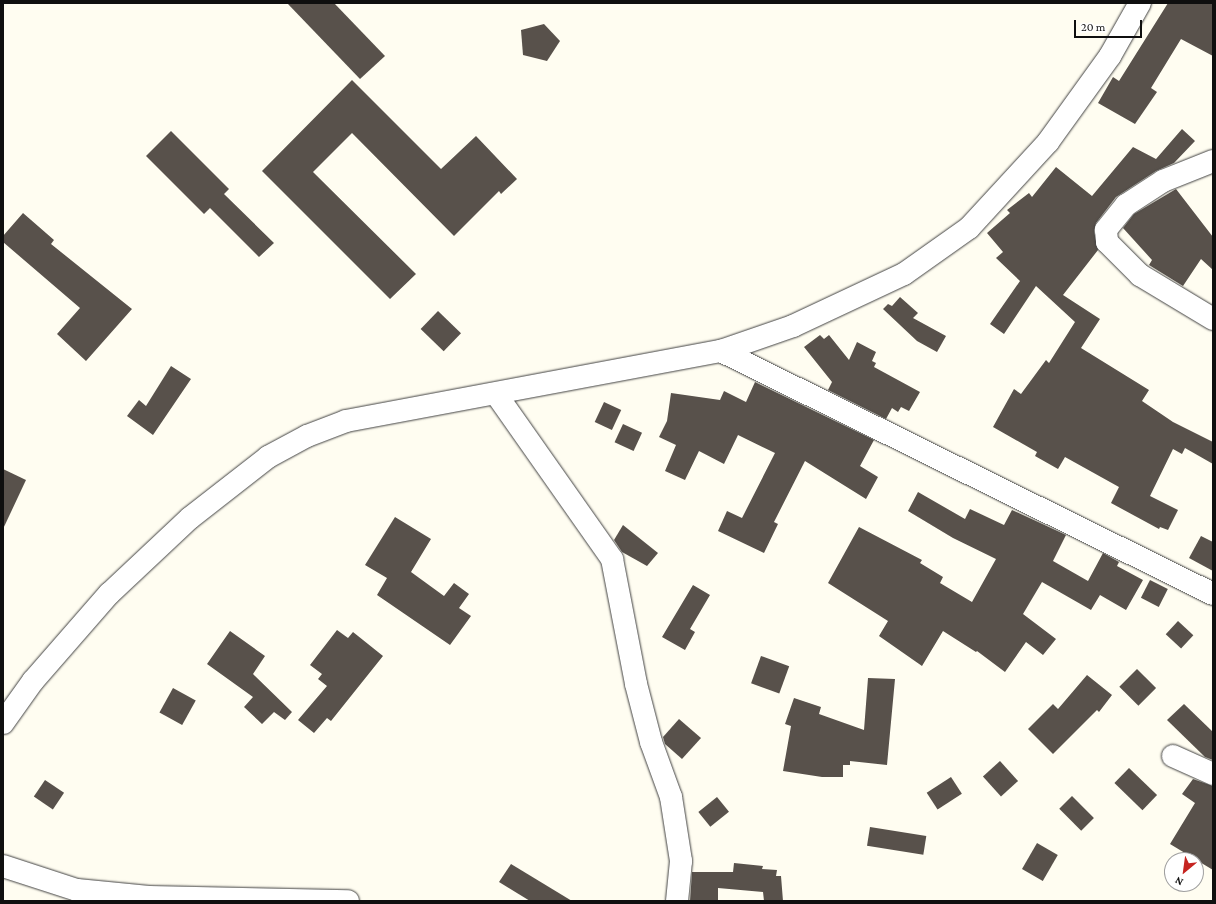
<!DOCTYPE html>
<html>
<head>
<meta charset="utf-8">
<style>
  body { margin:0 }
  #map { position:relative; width:1216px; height:904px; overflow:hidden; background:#fffdf1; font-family:"Crimson Pro",serif }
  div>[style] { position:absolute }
  .building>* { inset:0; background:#58514b; transform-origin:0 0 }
  .roads { filter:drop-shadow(0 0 1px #424242) drop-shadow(0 0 1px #424242) }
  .minor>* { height:22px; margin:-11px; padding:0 11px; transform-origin:11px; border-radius:11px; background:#fff }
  span { translate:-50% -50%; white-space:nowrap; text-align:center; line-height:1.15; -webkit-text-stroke:4px #fff; paint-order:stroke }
  .frame { position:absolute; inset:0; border:4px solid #0f0f0f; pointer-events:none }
  .north { position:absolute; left:1164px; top:852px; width:40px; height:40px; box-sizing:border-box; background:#fff; border:1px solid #9f9f9f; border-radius:50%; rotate:209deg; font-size:11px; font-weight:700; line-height:16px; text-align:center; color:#0f0f0f }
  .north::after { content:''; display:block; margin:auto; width:14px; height:18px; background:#c62420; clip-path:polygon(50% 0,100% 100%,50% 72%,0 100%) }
  .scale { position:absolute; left:1074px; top:20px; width:68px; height:18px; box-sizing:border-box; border:2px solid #0f0f0f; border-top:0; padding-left:5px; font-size:12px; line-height:14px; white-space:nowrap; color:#0f0f0f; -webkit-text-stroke:3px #fff; paint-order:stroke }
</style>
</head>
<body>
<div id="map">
  <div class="building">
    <div style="clip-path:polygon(287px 3px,334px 3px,385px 56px,360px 79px)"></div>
    <div style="clip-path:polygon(1168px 3px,1213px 3px,1213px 56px,1181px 39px,1151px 88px,1157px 92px,1135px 124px,1098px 103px,1113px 77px,1119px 81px)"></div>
    <div style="clip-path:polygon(544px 24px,560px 41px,547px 61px,523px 55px,521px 30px)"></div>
    <div style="clip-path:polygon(352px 80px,441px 169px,476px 136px,517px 179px,501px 194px,499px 191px,454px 236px,352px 133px,313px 172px,416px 274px,390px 299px,262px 171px)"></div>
    <div style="clip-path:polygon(1182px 129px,1195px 141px,1174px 163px,1156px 171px,1116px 197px,1096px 223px,1094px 231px,1098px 250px,1063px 295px,1100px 319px,1081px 348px,1149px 390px,1142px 401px,1173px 422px,1213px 442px,1213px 464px,1185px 448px,1182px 454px,1173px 449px,1150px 496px,1178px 510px,1168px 530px,1160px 527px,1159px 529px,1111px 503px,1119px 487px,1065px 457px,1058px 469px,1035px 456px,1037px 452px,993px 427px,1014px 389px,1021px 394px,1046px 360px,1049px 363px,1075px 322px,1036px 286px,1004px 334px,990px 324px,1020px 281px,996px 258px,1003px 252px,987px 233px,1010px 213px,1007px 210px,1029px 193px,1032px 197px,1056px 167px,1092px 196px,1133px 147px,1156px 159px)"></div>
    <div style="clip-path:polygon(171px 131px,229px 189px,224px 194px,274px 243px,259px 257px,210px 208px,204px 214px,146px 156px)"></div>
    <div style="clip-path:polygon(1176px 189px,1213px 237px,1213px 270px,1201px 259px,1183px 286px,1149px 265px,1152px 260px,1123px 228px,1134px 214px)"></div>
    <div style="clip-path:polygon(23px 213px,54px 240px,51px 244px,132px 309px,86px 361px,57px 334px,80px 308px,3px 242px,3px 236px)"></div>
    <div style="clip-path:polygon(900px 297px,918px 313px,913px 318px,946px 336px,937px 352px,917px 341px,883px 309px,888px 304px,892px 306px)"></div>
    <div style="left:438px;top:311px;width:32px;height:25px;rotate:44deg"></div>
    <div style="clip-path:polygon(820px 335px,824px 339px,829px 335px,849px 360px,857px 342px,876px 352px,872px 361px,876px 363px,874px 367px,920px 392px,909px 411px,901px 407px,898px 412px,892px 408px,886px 419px,828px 390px,832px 382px,804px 347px)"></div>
    <div style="clip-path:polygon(171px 366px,191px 379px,153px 435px,127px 416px,139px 400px,146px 406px)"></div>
    <div style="clip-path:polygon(755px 382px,874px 440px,860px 466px,878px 477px,866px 499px,805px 461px,774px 522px,778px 524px,764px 553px,718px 531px,727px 511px,742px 518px,775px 453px,738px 435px,724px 464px,699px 451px,685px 480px,665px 471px,676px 445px,659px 437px,667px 421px,671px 393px,720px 400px,724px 391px,746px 402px)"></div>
    <div style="left:604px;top:402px;width:19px;height:22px;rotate:25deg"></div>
    <div style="left:623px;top:424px;width:21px;height:20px;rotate:25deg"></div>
    <div style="clip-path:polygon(3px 469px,26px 480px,3px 529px)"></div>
    <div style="clip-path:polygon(918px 492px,965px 519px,970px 509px,1004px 525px,1012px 510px,1066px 535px,1053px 561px,1088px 581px,1103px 553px,1119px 562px,1117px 566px,1143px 580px,1126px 610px,1100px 595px,1091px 610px,1042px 582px,1023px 614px,1056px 639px,1043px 655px,1026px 642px,1005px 672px,977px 651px,976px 652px,943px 631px,922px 666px,879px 636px,888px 621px,828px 583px,859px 527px,922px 560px,920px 563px,943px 577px,940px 583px,972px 602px,996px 559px,953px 538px,908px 511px)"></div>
    <div style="clip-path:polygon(395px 517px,431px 539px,411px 572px,444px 596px,454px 583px,469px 594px,459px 608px,471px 616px,450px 645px,377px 595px,387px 578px,365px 565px)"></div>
    <div style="clip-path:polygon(623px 525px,658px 553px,647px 566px,622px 552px,614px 540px)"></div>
    <div style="clip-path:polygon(1201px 536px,1213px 542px,1213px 571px,1189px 558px)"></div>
    <div style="left:1150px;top:580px;width:20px;height:20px;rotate:27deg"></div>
    <div style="clip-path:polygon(693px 585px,710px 595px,690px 629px,695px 632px,685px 650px,662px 637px)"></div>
    <div style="left:1178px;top:621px;width:21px;height:18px;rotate:43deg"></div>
    <div style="clip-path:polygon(337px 630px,348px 638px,353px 632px,383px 656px,331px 721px,327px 718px,314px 733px,298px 720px,327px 686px,318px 679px,322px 674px,310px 665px)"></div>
    <div style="clip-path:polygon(230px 631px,265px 656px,253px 674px,292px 712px,285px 720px,274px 712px,262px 724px,244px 707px,253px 697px,207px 664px)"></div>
    <div style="left:761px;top:656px;width:30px;height:29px;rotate:20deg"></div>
    <div style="left:1137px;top:669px;width:27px;height:25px;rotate:45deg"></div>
    <div style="clip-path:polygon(1087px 675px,1112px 695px,1099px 712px,1097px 710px,1053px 754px,1028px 729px,1053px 704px,1058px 709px)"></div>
    <div style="clip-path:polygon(868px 678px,895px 679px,887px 765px,850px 761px,850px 765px,843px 765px,843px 777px,822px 777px,783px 771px,791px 726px,785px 724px,794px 698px,821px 707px,819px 714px,864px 730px)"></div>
    <div style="left:173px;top:688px;width:26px;height:28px;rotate:29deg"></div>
    <div style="clip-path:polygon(1184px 704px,1213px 732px,1213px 760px,1205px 757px,1167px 720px)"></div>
    <div style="clip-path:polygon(679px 719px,701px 738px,682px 759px,665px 744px,663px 737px)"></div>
    <div style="left:1000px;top:761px;width:27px;height:23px;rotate:48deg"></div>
    <div style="left:1129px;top:768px;width:39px;height:21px;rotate:44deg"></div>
    <div style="left:951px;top:777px;width:20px;height:29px;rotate:57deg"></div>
    <div style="clip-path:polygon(1193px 779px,1213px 786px,1213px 870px,1170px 844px,1195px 803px,1182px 794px)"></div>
    <div style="left:45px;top:780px;width:23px;height:20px;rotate:34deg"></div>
    <div style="left:1072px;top:796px;width:31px;height:18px;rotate:45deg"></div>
    <div style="left:717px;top:797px;width:19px;height:24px;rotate:51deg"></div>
    <div style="left:870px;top:827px;width:57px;height:19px;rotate:9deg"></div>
    <div style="left:1037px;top:843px;width:24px;height:30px;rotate:30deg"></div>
    <div style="clip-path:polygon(734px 863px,763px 866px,762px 869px,777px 870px,776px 876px,781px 876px,783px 901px,764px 901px,763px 892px,718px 888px,718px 901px,690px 901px,692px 872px,733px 872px)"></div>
    <div style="clip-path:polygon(511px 864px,572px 901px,530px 901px,499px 882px)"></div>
  </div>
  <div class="roads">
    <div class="minor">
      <div style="left:1213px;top:161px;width:54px;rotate:158.2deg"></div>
      <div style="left:1163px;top:181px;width:44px;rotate:147deg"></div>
      <div style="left:1126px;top:205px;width:32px;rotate:129deg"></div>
      <div style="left:1106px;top:230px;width:12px;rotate:85deg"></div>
      <div style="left:1107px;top:242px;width:47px;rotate:45deg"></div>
      <div style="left:1140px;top:275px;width:85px;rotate:31.1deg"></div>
      <div style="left:721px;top:351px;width:549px;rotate:26.28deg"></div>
      <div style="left:496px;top:394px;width:202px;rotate:54.9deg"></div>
      <div style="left:612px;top:559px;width:127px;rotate:79.1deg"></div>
      <div style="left:636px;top:684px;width:60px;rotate:75.5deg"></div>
      <div style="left:651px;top:742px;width:59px;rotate:70deg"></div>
      <div style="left:671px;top:797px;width:65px;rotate:81.1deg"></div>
      <div style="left:681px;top:861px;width:40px;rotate:95.7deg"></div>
      <div style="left:3px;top:723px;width:52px;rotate:-54.5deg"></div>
      <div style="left:33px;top:681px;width:116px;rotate:-48.9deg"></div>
      <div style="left:109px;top:594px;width:111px;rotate:-43.2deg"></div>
      <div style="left:190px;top:518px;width:99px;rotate:-38deg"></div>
      <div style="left:268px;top:457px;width:44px;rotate:-28.3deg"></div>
      <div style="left:307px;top:436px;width:42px;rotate:-21deg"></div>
      <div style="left:346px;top:421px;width:381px;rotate:-10.6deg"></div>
      <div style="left:721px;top:351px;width:76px;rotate:-19.1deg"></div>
      <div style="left:793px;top:326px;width:123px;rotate:-25.1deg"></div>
      <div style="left:904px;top:274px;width:80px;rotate:-35.3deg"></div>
      <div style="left:969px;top:228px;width:117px;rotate:-47.4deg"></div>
      <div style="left:1048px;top:142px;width:106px;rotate:-54.2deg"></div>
      <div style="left:1110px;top:56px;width:61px;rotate:-60.5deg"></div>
      <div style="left:1173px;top:756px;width:44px;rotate:24.2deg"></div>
      <div style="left:3px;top:866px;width:78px;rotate:18deg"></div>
      <div style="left:77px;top:890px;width:72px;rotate:5.6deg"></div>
      <div style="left:149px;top:897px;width:199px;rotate:1.2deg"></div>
    </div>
  </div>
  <div class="frame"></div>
  <div class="north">N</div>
  <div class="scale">20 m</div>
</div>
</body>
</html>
